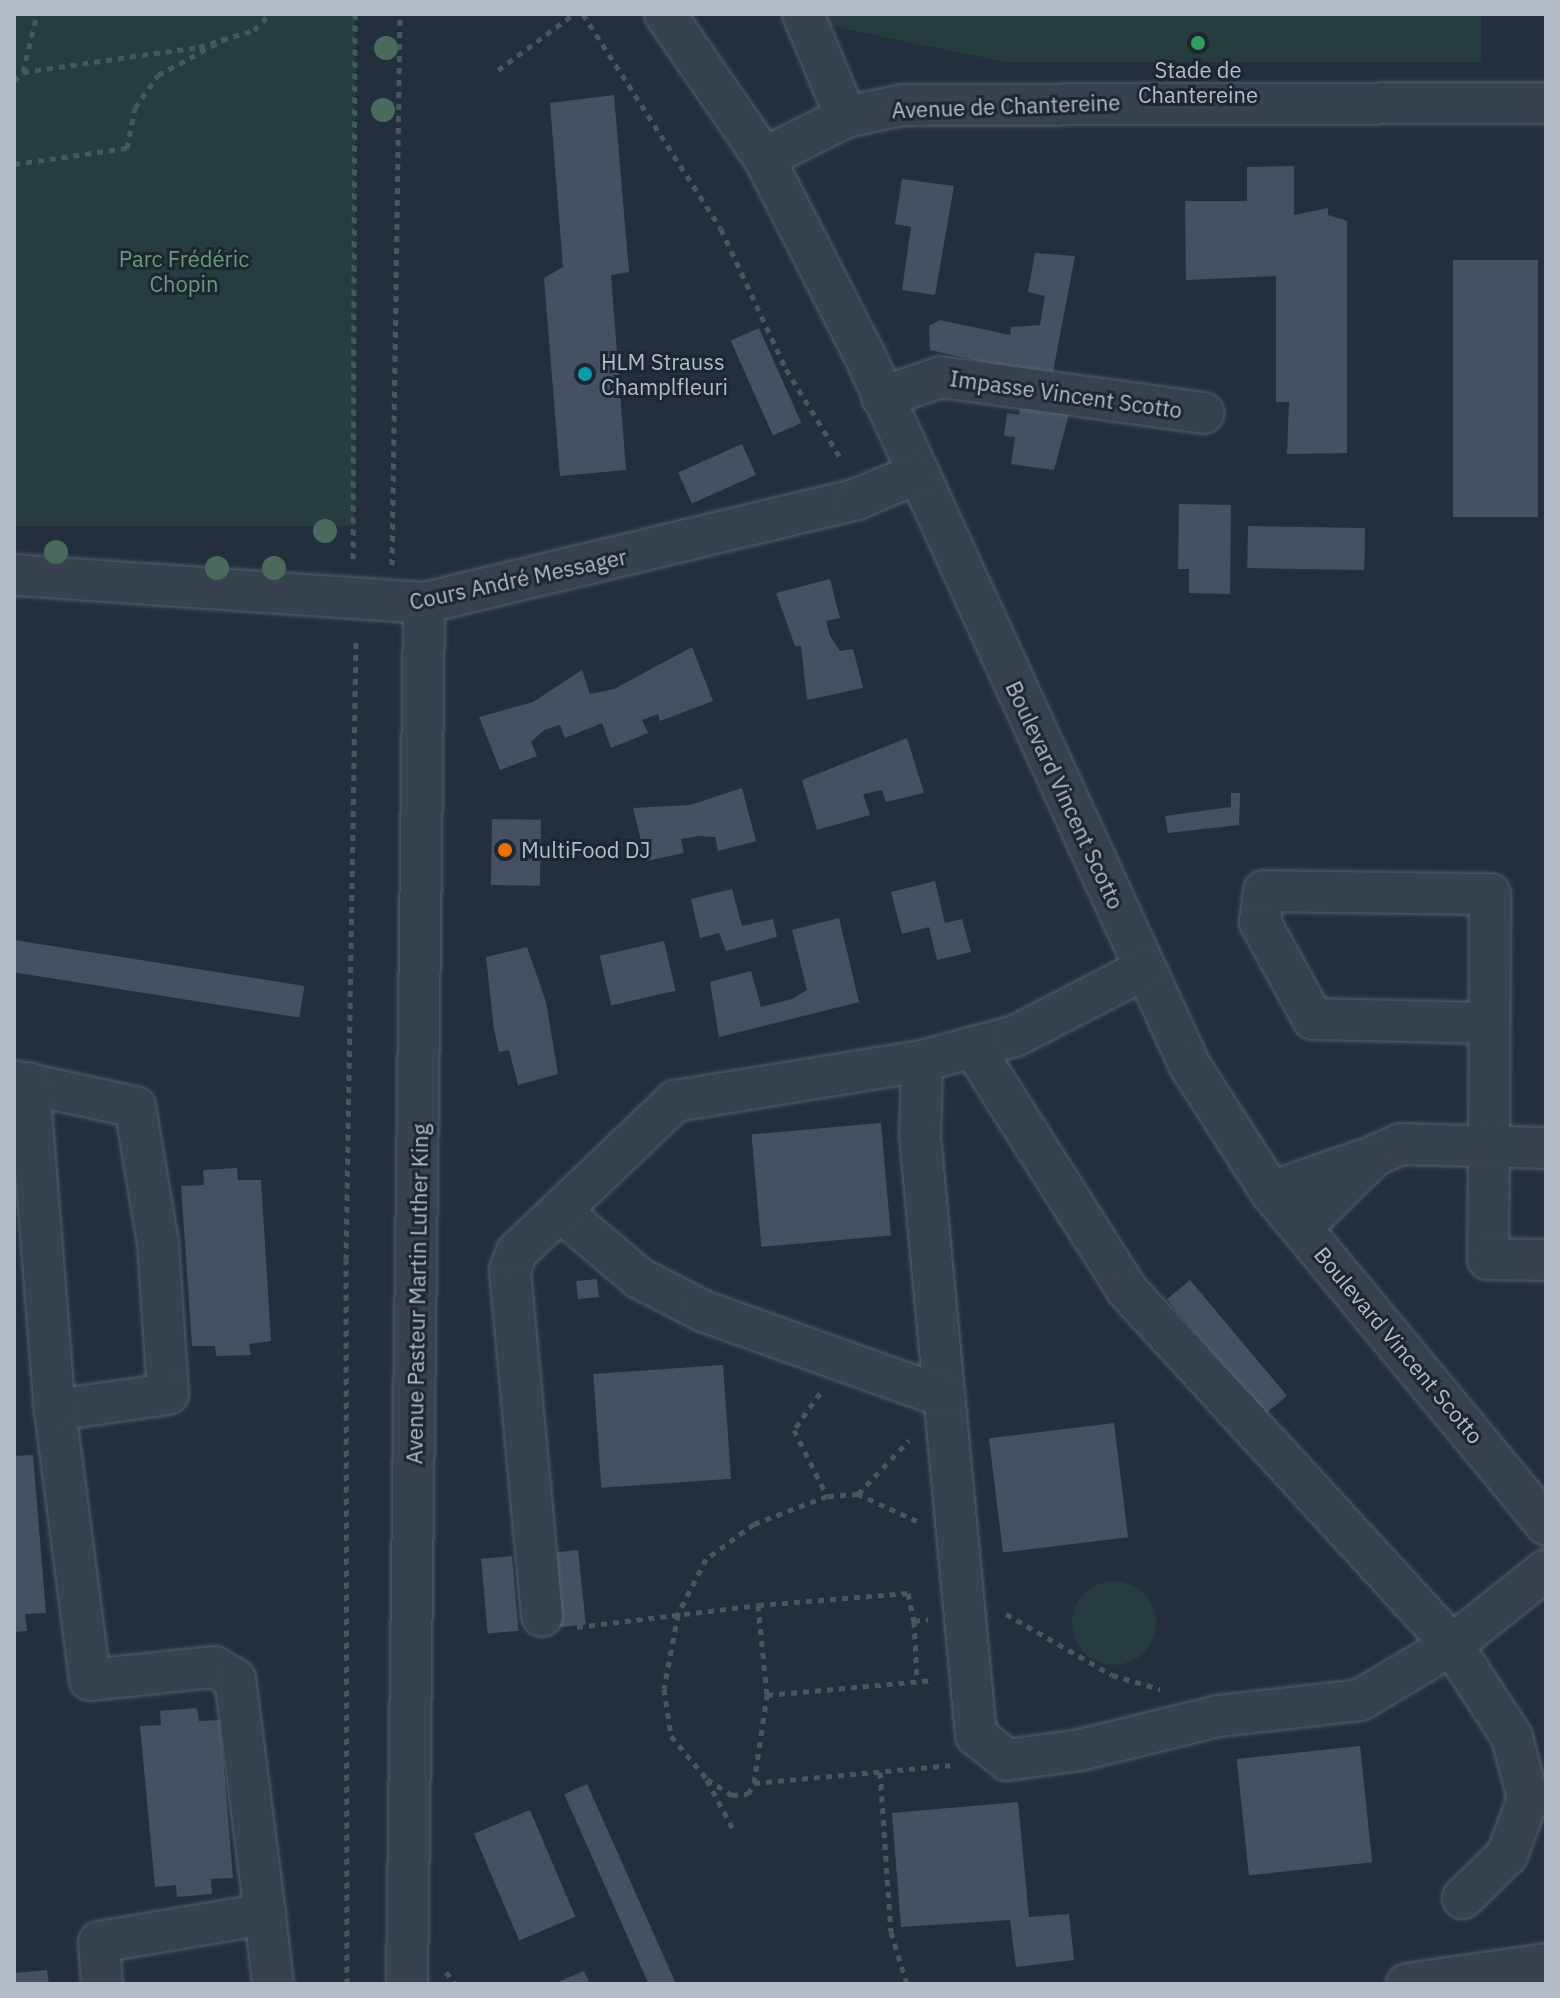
<!DOCTYPE html>
<html>
<head>
<meta charset="utf-8">
<style>
  body { margin:0 }
  #map { position:relative; width:1560px; height:1998px; overflow:hidden; background:#242f3e; font-family:"IBM Plex Sans",sans-serif }
  div>[style] { position:absolute }
  .green>* { inset:0; background:#263c3f; transform-origin:0 0 }
  .round { border-radius:50% }
  .building>* { inset:0; background:#455162; transform-origin:0 0 }
  .path>* { height:5px; margin-top:-2.5px; transform-origin:0; background:repeating-linear-gradient(90deg,#44595c 0 6px,transparent 0 12px) }
  .roads { filter:drop-shadow(0 0 2px #565f6c) drop-shadow(0 0 2px #565f6c) }
  .minor>* { height:40px; margin:-20px; padding:0 20px; transform-origin:20px; border-radius:20px; background:#38414e }
  .trees>* { width:24px; height:24px; margin:-12px; border-radius:50%; background:#4b6a5d }
  .dots>* { width:22px; height:22px; translate:-50% -50%; box-sizing:border-box; border:4px solid #1d2633; border-radius:50% }
  span { translate:-50% -50%; white-space:nowrap; text-align:center; line-height:1.15; -webkit-text-stroke:6px #1d2633; paint-order:stroke }
  .poi-label { font-size:22px; color:#b4bcc9 }
  .left { translate:0 -50%; text-align:left }
  .street-label { font-size:22px; color:#b4bcc9 }
  .park-label { font-size:22px; color:#6b9a76 }
  .frame { position:absolute; inset:0; border:16px solid #b4bcc9; pointer-events:none }
</style>
</head>
<body>
<div id="map">
  <div class="green">
    <div style="left:14px;top:14px;width:341px;height:512px"></div>
    <div style="clip-path:polygon(779px 14px,1481px 14px,1481px 62px,1006px 62px,826px 25px,786px 24px)"></div>
    <div class="round" style="left:1072px;top:1581px;width:84px;height:84px"></div>
  </div>
  <div class="building">
    <div style="clip-path:polygon(614px 95px,629px 272px,611px 275px,626px 470px,560px 476px,544px 278px,563px 267px,550px 103px)"></div>
    <div style="clip-path:polygon(1294px 166px,1294px 215px,1328px 208px,1328px 215px,1347px 221px,1347px 453px,1287px 454px,1289px 402px,1276px 402px,1276px 276px,1186px 280px,1185px 201px,1247px 201px,1247px 167px)"></div>
    <div style="clip-path:polygon(902px 179px,954px 186px,935px 295px,902px 290px,911px 227px,895px 224px)"></div>
    <div style="clip-path:polygon(1035px 253px,1075px 256px,1052px 377px,930px 350px,929px 326px,940px 320px,1010px 335px,1011px 327px,1040px 325px,1045px 296px,1028px 292px)"></div>
    <div style="left:1453px;top:260px;width:85px;height:257px"></div>
    <div style="left:759px;top:328px;width:104px;height:31px;rotate:66deg"></div>
    <div style="clip-path:polygon(1022px 396px,1072px 403px,1054px 470px,1011px 464px,1015px 437px,1004px 436px,1007px 413px,1019px 415px)"></div>
    <div style="left:742px;top:444px;width:34px;height:70px;rotate:66deg"></div>
    <div style="clip-path:polygon(1179px 504px,1231px 505px,1230px 594px,1189px 593px,1189px 569px,1178px 569px)"></div>
    <div style="left:1248px;top:526px;width:117px;height:42px;rotate:1deg"></div>
    <div style="clip-path:polygon(830px 579px,840px 618px,826px 621px,830px 636px,840px 651px,853px 649px,863px 688px,807px 700px,801px 646px,795px 646px,776px 593px)"></div>
    <div style="clip-path:polygon(692px 647px,713px 701px,660px 721px,658px 714px,642px 720px,648px 733px,611px 748px,602px 723px,565px 738px,560px 725px,544px 730px,531px 742px,537px 756px,500px 770px,479px 717px,533px 702px,582px 670px,590px 694px,614px 689px)"></div>
    <div style="clip-path:polygon(907px 738px,924px 793px,886px 802px,882px 790px,863px 794px,870px 815px,817px 830px,802px 780px)"></div>
    <div style="clip-path:polygon(742px 788px,756px 841px,718px 851px,715px 837px,698px 836px,681px 839px,684px 853px,646px 861px,633px 808px,690px 805px)"></div>
    <div style="clip-path:polygon(1231px 793px,1240px 793px,1239px 825px,1168px 833px,1165px 816px,1231px 807px)"></div>
    <div style="left:492px;top:819px;width:49px;height:66px;rotate:1deg"></div>
    <div style="clip-path:polygon(935px 881px,945px 923px,962px 919px,971px 952px,937px 960px,929px 927px,902px 934px,891px 892px)"></div>
    <div style="clip-path:polygon(732px 889px,742px 926px,773px 919px,777px 937px,726px 951px,719px 933px,700px 938px,691px 899px)"></div>
    <div style="clip-path:polygon(839px 918px,859px 1002px,719px 1037px,710px 982px,751px 971px,761px 1007px,792px 999px,807px 990px,792px 930px)"></div>
    <div style="left:14px;top:940px;width:294px;height:32px;rotate:9deg"></div>
    <div style="left:664px;top:941px;width:51px;height:66px;rotate:77deg"></div>
    <div style="clip-path:polygon(527px 947px,546px 1002px,558px 1074px,518px 1085px,509px 1050px,499px 1052px,494px 1030px,486px 957px)"></div>
    <div style="left:881px;top:1123px;width:113px;height:130px;rotate:85deg"></div>
    <div style="clip-path:polygon(237px 1168px,238px 1180px,261px 1180px,271px 1341px,249px 1344px,251px 1355px,216px 1356px,215px 1346px,192px 1346px,181px 1186px,204px 1185px,203px 1170px)"></div>
    <div style="left:597px;top:1279px;width:18px;height:21px;rotate:84deg"></div>
    <div style="left:1190px;top:1280px;width:151px;height:30px;rotate:50deg"></div>
    <div style="left:723px;top:1365px;width:114px;height:130px;rotate:86deg"></div>
    <div style="left:1114px;top:1423px;width:115px;height:126px;rotate:83deg"></div>
    <div style="clip-path:polygon(33px 1455px,46px 1613px,25px 1614px,27px 1631px,14px 1632px,14px 1456px)"></div>
    <div style="left:578px;top:1550px;width:75px;height:31px;rotate:84deg"></div>
    <div style="left:512px;top:1556px;width:75px;height:31px;rotate:85deg"></div>
    <div style="clip-path:polygon(197px 1708px,199px 1721px,220px 1720px,233px 1878px,211px 1879px,212px 1894px,177px 1897px,176px 1885px,155px 1887px,140px 1726px,161px 1725px,160px 1711px)"></div>
    <div style="left:1360px;top:1746px;width:117px;height:124px;rotate:84deg"></div>
    <div style="left:587px;top:1784px;width:219px;height:25px;rotate:66deg"></div>
    <div style="clip-path:polygon(1018px 1802px,1029px 1917px,1069px 1914px,1074px 1960px,1016px 1967px,1010px 1920px,901px 1927px,892px 1813px)"></div>
    <div style="left:530px;top:1810px;width:116px;height:61px;rotate:67deg"></div>
    <div style="clip-path:polygon(47px 1970px,49px 1984px,14px 1984px,14px 1973px)"></div>
    <div style="clip-path:polygon(584px 1971px,590px 1984px,553px 1984px)"></div>
  </div>
  <div class="path">
    <div style="left:583px;top:14px;width:255px;rotate:57.3deg"></div>
    <div style="left:721px;top:229px;width:154px;rotate:65.1deg"></div>
    <div style="left:786px;top:369px;width:103px;rotate:58.5deg"></div>
    <div style="left:498px;top:70px;width:94px;rotate:-36.4deg"></div>
    <div style="left:23px;top:72px;width:178px;rotate:-8.1deg"></div>
    <div style="left:199px;top:47px;width:58px;rotate:-17.2deg"></div>
    <div style="left:254px;top:30px;width:23px;rotate:-45deg"></div>
    <div style="left:14px;top:81px;width:13px;rotate:-45deg"></div>
    <div style="left:23px;top:72px;width:60px;rotate:-76.4deg"></div>
    <div style="left:14px;top:164px;width:114px;rotate:-8.1deg"></div>
    <div style="left:127px;top:148px;width:41px;rotate:-78.7deg"></div>
    <div style="left:135px;top:108px;width:40px;rotate:-55.1deg"></div>
    <div style="left:158px;top:75px;width:76px;rotate:-28.2deg"></div>
    <div style="left:353px;top:559px;width:545px;rotate:-89.79deg"></div>
    <div style="left:392px;top:565px;width:551px;rotate:-89.17deg"></div>
    <div style="left:820px;top:1393px;width:45px;rotate:125.1deg"></div>
    <div style="left:794px;top:1430px;width:74px;rotate:63.4deg"></div>
    <div style="left:858px;top:1494px;width:74px;rotate:-46.6deg"></div>
    <div style="left:917px;top:1521px;width:65px;rotate:-155.4deg"></div>
    <div style="left:858px;top:1494px;width:31px;rotate:176deg"></div>
    <div style="left:827px;top:1496px;width:78px;rotate:159deg"></div>
    <div style="left:754px;top:1524px;width:59px;rotate:143.9deg"></div>
    <div style="left:706px;top:1559px;width:62px;rotate:117deg"></div>
    <div style="left:678px;top:1614px;width:76px;rotate:100.6deg"></div>
    <div style="left:664px;top:1689px;width:48px;rotate:81.5deg"></div>
    <div style="left:671px;top:1736px;width:56px;rotate:50.1deg"></div>
    <div style="left:707px;top:1779px;width:30px;rotate:33deg"></div>
    <div style="left:732px;top:1795px;width:16px;rotate:-4deg"></div>
    <div style="left:748px;top:1794px;width:13px;rotate:-61deg"></div>
    <div style="left:754px;top:1783px;width:197px;rotate:-5.2deg"></div>
    <div style="left:758px;top:1605px;width:150px;rotate:-4.6deg"></div>
    <div style="left:908px;top:1593px;width:29px;rotate:78deg"></div>
    <div style="left:914px;top:1621px;width:14px;rotate:-8deg"></div>
    <div style="left:1006px;top:1614px;width:122px;rotate:29.9deg"></div>
    <div style="left:1112px;top:1675px;width:50px;rotate:16.3deg"></div>
    <div style="left:914px;top:1621px;width:59px;rotate:87.1deg"></div>
    <div style="left:577px;top:1627px;width:182px;rotate:-6.9deg"></div>
    <div style="left:758px;top:1605px;width:90px;rotate:84.3deg"></div>
    <div style="left:767px;top:1695px;width:168px;rotate:-5.1deg"></div>
    <div style="left:880px;top:1772px;width:160px;rotate:86.1deg"></div>
    <div style="left:891px;top:1932px;width:54px;rotate:72.9deg"></div>
    <div style="left:707px;top:1780px;width:58px;rotate:62.1deg"></div>
    <div style="left:754px;top:1783px;width:89px;rotate:-81.6deg"></div>
    <div style="left:446px;top:1972px;width:15px;rotate:53deg"></div>
    <div style="left:347px;top:1984px;width:724px;rotate:-90.08deg"></div>
    <div style="left:346px;top:1260px;width:623px;rotate:-89.08deg"></div>
  </div>
  <div class="roads">
    <div class="minor">
      <div style="left:665px;top:14px;width:175px;rotate:55.5deg"></div>
      <div style="left:764px;top:158px;width:220px;rotate:63deg"></div>
      <div style="left:864px;top:354px;width:783px;rotate:65.4deg"></div>
      <div style="left:1190px;top:1066px;width:150px;rotate:57.3deg"></div>
      <div style="left:1271px;top:1192px;width:432px;rotate:50.4deg"></div>
      <div style="left:803px;top:14px;width:112px;rotate:67.3deg"></div>
      <div style="left:764px;top:158px;width:92px;rotate:-26.6deg"></div>
      <div style="left:846px;top:117px;width:58px;rotate:-11.9deg"></div>
      <div style="left:903px;top:105px;width:643px;rotate:-0.18deg"></div>
      <div style="left:882px;top:397px;width:62px;rotate:-18.7deg"></div>
      <div style="left:941px;top:377px;width:265px;rotate:7.8deg"></div>
      <div style="left:14px;top:575px;width:411px;rotate:3.9deg"></div>
      <div style="left:424px;top:603px;width:445px;rotate:-13.5deg"></div>
      <div style="left:857px;top:499px;width:64px;rotate:-23deg"></div>
      <div style="left:1489px;top:1023px;width:176px;rotate:-178.7deg"></div>
      <div style="left:1313px;top:1019px;width:111px;rotate:-118.7deg"></div>
      <div style="left:1260px;top:922px;width:31px;rotate:-83deg"></div>
      <div style="left:1264px;top:891px;width:226px;rotate:0.8deg"></div>
      <div style="left:1490px;top:894px;width:252px;rotate:90.2deg"></div>
      <div style="left:1489px;top:1146px;width:113px;rotate:90.5deg"></div>
      <div style="left:1488px;top:1259px;width:58px;rotate:1deg"></div>
      <div style="left:973px;top:1047px;width:288px;rotate:57.6deg"></div>
      <div style="left:1127px;top:1290px;width:481px;rotate:47.5deg"></div>
      <div style="left:1452px;top:1645px;width:110px;rotate:56.9deg"></div>
      <div style="left:1512px;top:1737px;width:64px;rotate:75.5deg"></div>
      <div style="left:1528px;top:1799px;width:60px;rotate:110.6deg"></div>
      <div style="left:1507px;top:1855px;width:62px;rotate:135.7deg"></div>
      <div style="left:922px;top:1061px;width:75px;rotate:91.5deg"></div>
      <div style="left:920px;top:1136px;width:602px;rotate:84.66deg"></div>
      <div style="left:976px;top:1735px;width:40px;rotate:39deg"></div>
      <div style="left:1007px;top:1760px;width:74px;rotate:-7.8deg"></div>
      <div style="left:1080px;top:1750px;width:142px;rotate:-13.8deg"></div>
      <div style="left:1218px;top:1716px;width:143px;rotate:-6.4deg"></div>
      <div style="left:1360px;top:1700px;width:107px;rotate:-30.9deg"></div>
      <div style="left:1452px;top:1645px;width:120px;rotate:-38.6deg"></div>
      <div style="left:14px;top:1081px;width:124px;rotate:12.1deg"></div>
      <div style="left:135px;top:1107px;width:138px;rotate:80.4deg"></div>
      <div style="left:158px;top:1243px;width:151px;rotate:86.2deg"></div>
      <div style="left:168px;top:1394px;width:114px;rotate:171.9deg"></div>
      <div style="left:55px;top:1410px;width:272px;rotate:82.6deg"></div>
      <div style="left:90px;top:1680px;width:125px;rotate:-6deg"></div>
      <div style="left:214px;top:1667px;width:24px;rotate:30deg"></div>
      <div style="left:235px;top:1679px;width:237px;rotate:82.7deg"></div>
      <div style="left:265px;top:1914px;width:168px;rotate:170.4deg"></div>
      <div style="left:99px;top:1942px;width:42px;rotate:85.9deg"></div>
      <div style="left:29px;top:1083px;width:328px;rotate:85.5deg"></div>
      <div style="left:1271px;top:1192px;width:97px;rotate:-19.2deg"></div>
      <div style="left:560px;top:1211px;width:104px;rotate:40.3deg"></div>
      <div style="left:639px;top:1278px;width:72px;rotate:27.3deg"></div>
      <div style="left:703px;top:1311px;width:256px;rotate:19.6deg"></div>
      <div style="left:1301px;top:1228px;width:103px;rotate:-44.6deg"></div>
      <div style="left:1374px;top:1156px;width:30px;rotate:-24deg"></div>
      <div style="left:1401px;top:1144px;width:145px;rotate:1.6deg"></div>
      <div style="left:542px;top:1616px;width:347px;rotate:-95.3deg"></div>
      <div style="left:510px;top:1270px;width:19px;rotate:-69deg"></div>
      <div style="left:517px;top:1252px;width:219px;rotate:-43.7deg"></div>
      <div style="left:675px;top:1101px;width:250px;rotate:-9.2deg"></div>
      <div style="left:922px;top:1061px;width:96px;rotate:-15deg"></div>
      <div style="left:1015px;top:1036px;width:146px;rotate:-27.3deg"></div>
      <div style="left:265px;top:1914px;width:70px;rotate:83.5deg"></div>
      <div style="left:407px;top:1984px;width:1381px;rotate:-89.29deg"></div>
      <div style="left:1407px;top:1984px;width:140px;rotate:-8.2deg"></div>
    </div>
  </div>
  <div class="trees">
    <div style="left:386px;top:48px"></div>
    <div style="left:383px;top:110px"></div>
    <div style="left:325px;top:531px"></div>
    <div style="left:56px;top:552px"></div>
    <div style="left:217px;top:568px"></div>
    <div style="left:274px;top:568px"></div>
  </div>
  <div class="dots">
    <div style="left:1198px;top:43px;background:#2e9e5b"></div>
    <div style="left:585px;top:374px;background:#0f9aa8"></div>
    <div style="left:505px;top:850px;background:#e8710a"></div>
  </div>
  <div class="poi-label">
    <span style="left:1198px;top:82px">Stade de<br>Chantereine</span>
    <span class="left" style="left:601px;top:374px">HLM Strauss<br>Champlfleuri</span>
    <span class="left" style="left:521px;top:850px">MultiFood DJ</span>
  </div>
  <div class="street-label">
    <span style="left:1006px;top:106px;rotate:-2deg">Avenue de Chantereine</span>
    <span style="left:1066px;top:394px;rotate:8deg">Impasse Vincent Scotto</span>
    <span style="left:518px;top:579px;rotate:-12deg">Cours André Messager</span>
    <span style="left:1065px;top:795px;rotate:65deg">Boulevard Vincent Scotto</span>
    <span style="left:417px;top:1294px;rotate:-89deg">Avenue Pasteur Martin Luther King</span>
    <span style="left:1399px;top:1345px;rotate:50deg">Boulevard Vincent Scotto</span>
  </div>
  <div class="park-label">
    <span style="left:184px;top:271px">Parc Frédéric<br>Chopin</span>
  </div>
  <div class="frame"></div>
</div>
</body>
</html>
